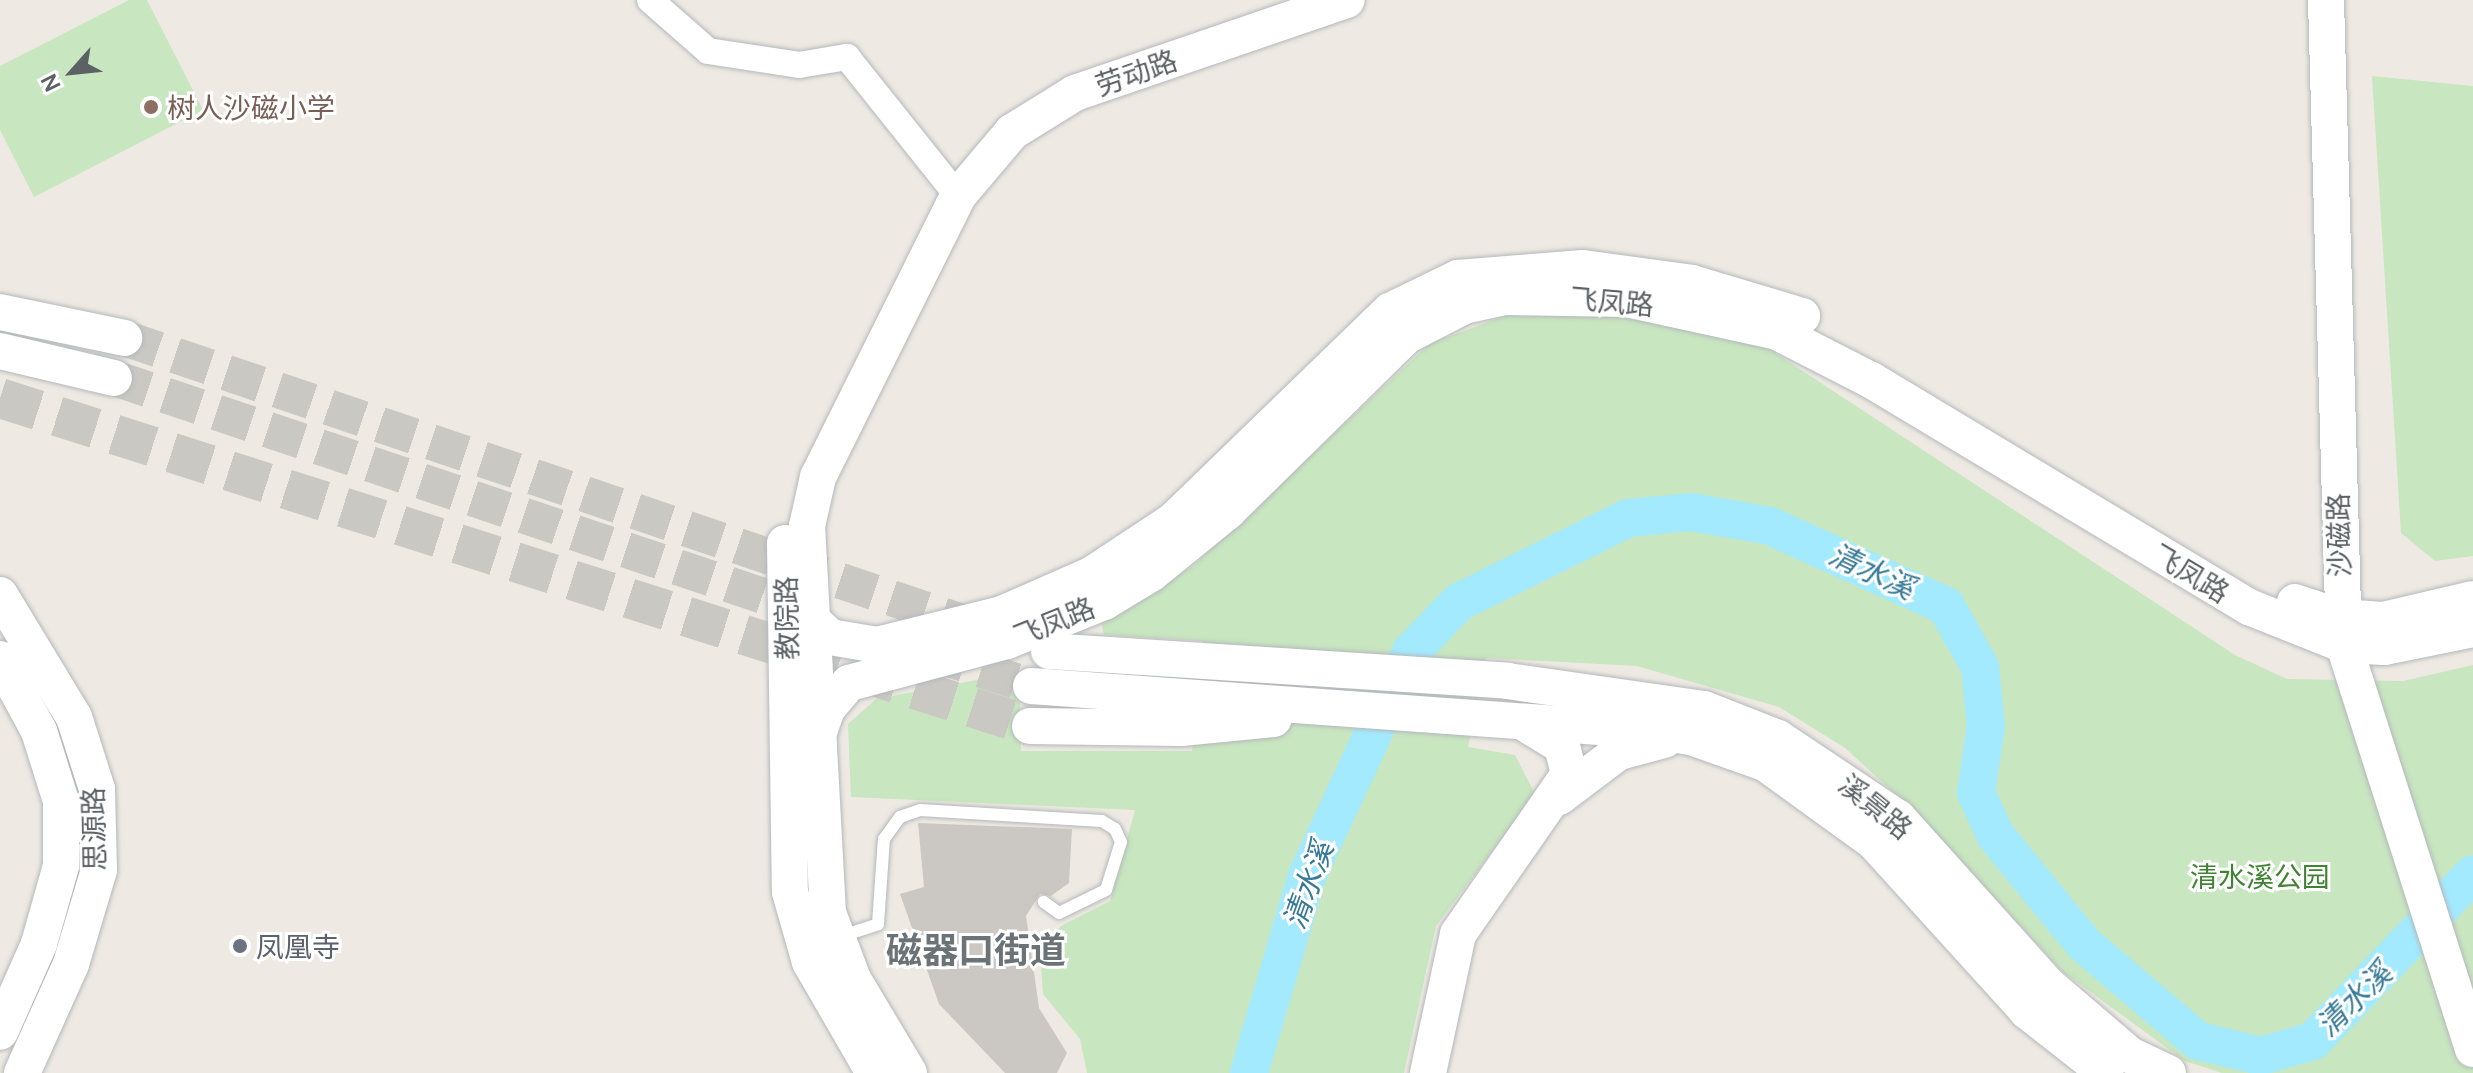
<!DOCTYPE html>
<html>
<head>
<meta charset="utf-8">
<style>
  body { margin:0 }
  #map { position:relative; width:2473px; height:1073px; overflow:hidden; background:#eeeae3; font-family:Manrope,"Noto Sans SC",sans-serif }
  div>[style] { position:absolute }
  .green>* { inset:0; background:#c8e6c0 }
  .river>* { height:38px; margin:-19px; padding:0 19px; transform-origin:19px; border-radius:19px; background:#a3eaff }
  .building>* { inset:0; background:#cbc7c3 }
  .secondary-tunnel>* { height:36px; margin-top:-18px; transform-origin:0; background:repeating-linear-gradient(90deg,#c9c8c3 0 36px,transparent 0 54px) }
  .primary-tunnel>* { height:40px; margin-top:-20px; transform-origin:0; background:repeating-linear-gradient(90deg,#c9c8c3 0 40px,transparent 0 60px) }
  .roads { filter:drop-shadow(0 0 2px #b4b8bb) drop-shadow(0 0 2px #b4b8bb) }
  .lane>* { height:12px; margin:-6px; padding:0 6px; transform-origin:6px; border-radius:6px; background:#fff }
  .street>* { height:26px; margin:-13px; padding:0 13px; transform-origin:13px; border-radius:13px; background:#fff }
  .secondary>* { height:36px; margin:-18px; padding:0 18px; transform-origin:18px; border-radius:18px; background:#fff }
  .dots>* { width:22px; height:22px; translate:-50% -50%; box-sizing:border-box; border:4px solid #fff; border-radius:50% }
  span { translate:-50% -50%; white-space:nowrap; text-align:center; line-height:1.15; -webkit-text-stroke:6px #fff; paint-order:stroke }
  .street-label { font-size:28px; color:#5b6164 }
  .education-label { font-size:28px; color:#785e54 }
  .left { translate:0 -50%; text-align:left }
  .park-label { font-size:28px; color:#408333 }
  .worship-label { font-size:28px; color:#5b616d }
  .water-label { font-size:30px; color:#377a97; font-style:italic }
  .district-label { font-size:36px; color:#6c7376; font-weight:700 }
  .north { position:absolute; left:32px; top:32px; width:80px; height:80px; -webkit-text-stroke:6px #fff; paint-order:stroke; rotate:243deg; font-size:22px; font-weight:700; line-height:32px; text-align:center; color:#5b6164 }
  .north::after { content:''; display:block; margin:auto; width:28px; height:36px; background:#5b6164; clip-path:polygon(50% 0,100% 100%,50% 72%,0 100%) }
</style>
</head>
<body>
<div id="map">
  <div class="green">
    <div style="clip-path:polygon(129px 0,147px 0,203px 110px,34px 197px,0 130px,0 66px)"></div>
    <div style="clip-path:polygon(2372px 76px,2473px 86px,2473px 556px,2435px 561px,2401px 533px)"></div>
    <div style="clip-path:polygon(1576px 311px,1662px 318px,1757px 341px,2235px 655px,2287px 679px,2403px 681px,2473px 665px,2473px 1073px,2222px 1073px,2185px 1061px,2063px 972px,1916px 813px,1845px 748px,1779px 707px,1637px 666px,1486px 658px,1468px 747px,1515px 755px,1535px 794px,1436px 926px,1404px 1073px,1087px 1073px,1080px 1039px,1043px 994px,1040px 951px,1061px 926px,1110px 901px,1135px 810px,851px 797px,848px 724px,876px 699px,1019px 672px,1021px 751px,1192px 751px,1203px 641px,1104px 635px,1101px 621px,1193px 566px,1429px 344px,1504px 316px)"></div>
  </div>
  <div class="river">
    <div style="left:1249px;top:1073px;width:205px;rotate:-73.6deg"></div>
    <div style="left:1307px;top:876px;width:247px;rotate:-65.1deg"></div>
    <div style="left:1411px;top:652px;width:69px;rotate:-46.2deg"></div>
    <div style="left:1459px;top:602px;width:189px;rotate:-26.4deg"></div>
    <div style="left:1628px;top:518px;width:63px;rotate:-5.4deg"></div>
    <div style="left:1691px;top:512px;width:80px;rotate:10deg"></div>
    <div style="left:1770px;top:526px;width:193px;rotate:24.4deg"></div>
    <div style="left:1946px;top:606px;width:70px;rotate:60.9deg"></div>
    <div style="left:1980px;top:667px;width:59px;rotate:84.2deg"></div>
    <div style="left:1986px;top:726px;width:68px;rotate:98.5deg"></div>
    <div style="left:1976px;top:793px;width:47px;rotate:65.1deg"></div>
    <div style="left:1996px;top:836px;width:139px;rotate:50.8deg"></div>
    <div style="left:2084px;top:944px;width:150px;rotate:40.4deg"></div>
    <div style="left:2198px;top:1041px;width:65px;rotate:13.4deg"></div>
    <div style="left:2261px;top:1056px;width:54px;rotate:-16.1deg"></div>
    <div style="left:2313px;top:1041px;width:231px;rotate:-46.2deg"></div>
  </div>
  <div class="building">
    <div style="clip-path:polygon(918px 823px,1072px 829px,1069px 883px,1051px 896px,1040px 894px,1026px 916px,1039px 1008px,1067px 1053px,1057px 1073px,1005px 1073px,939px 1004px,900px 894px,924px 887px)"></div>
  </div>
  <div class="secondary-tunnel">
    <div style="left:124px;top:338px;width:904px;rotate:18.72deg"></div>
    <div style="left:114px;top:378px;width:738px;rotate:18.56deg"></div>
    <div style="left:930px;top:653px;width:106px;rotate:18.1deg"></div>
  </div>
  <div class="primary-tunnel">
    <div style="left:0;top:398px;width:1081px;rotate:17.66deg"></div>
  </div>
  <div class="roads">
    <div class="lane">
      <div style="left:842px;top:936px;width:38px;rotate:-18deg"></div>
      <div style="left:878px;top:924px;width:85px;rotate:-86deg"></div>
      <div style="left:884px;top:839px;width:27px;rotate:-54deg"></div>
      <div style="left:900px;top:817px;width:21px;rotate:-19deg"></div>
      <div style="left:920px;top:810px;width:182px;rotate:3.5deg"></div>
      <div style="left:1102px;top:821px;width:15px;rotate:32deg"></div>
      <div style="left:1115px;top:829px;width:14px;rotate:65deg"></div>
      <div style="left:1121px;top:842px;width:50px;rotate:107.4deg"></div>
      <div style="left:1106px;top:890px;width:52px;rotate:153.9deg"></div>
      <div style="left:1059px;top:913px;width:19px;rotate:-144deg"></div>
    </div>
    <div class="street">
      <div style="left:650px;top:0;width:77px;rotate:41.3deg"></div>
      <div style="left:708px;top:51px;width:92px;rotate:8.7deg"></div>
      <div style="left:799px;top:65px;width:49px;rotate:-9.5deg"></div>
      <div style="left:847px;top:57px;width:178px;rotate:51.4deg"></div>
    </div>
    <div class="secondary">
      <div style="left:2326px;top:0;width:645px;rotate:88.4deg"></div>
      <div style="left:2344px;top:645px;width:424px;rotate:72.3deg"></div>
      <div style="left:0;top:312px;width:127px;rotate:11.8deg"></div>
      <div style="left:0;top:351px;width:117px;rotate:13.3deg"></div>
      <div style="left:785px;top:543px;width:349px;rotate:89.2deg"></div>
      <div style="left:790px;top:892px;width:73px;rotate:74.1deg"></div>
      <div style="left:810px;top:962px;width:128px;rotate:60deg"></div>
      <div style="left:0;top:595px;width:143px;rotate:58.8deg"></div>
      <div style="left:74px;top:717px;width:76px;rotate:72.3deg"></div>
      <div style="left:97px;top:789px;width:81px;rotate:88.6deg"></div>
      <div style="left:99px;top:870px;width:98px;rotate:106.6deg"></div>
      <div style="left:71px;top:964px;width:120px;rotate:114.2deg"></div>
      <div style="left:2295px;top:602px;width:47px;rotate:18.4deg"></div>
      <div style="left:2340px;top:617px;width:43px;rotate:4deg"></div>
      <div style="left:2383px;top:620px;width:92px;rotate:-13.1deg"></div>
      <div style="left:812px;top:620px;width:25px;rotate:43deg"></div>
      <div style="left:830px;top:637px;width:48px;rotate:9.7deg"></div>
      <div style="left:877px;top:645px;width:129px;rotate:-13.9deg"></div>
      <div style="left:1002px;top:614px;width:97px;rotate:-23.7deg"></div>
      <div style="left:1091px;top:575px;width:98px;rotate:-33.4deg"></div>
      <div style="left:1173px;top:521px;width:302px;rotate:-44.1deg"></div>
      <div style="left:1390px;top:311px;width:76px;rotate:-25.9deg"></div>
      <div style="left:1458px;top:278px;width:125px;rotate:-4.6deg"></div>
      <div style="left:1583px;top:268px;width:110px;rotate:7.8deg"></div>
      <div style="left:1692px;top:283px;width:115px;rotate:16.7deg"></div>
      <div style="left:1049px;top:651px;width:459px;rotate:3.7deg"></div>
      <div style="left:1507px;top:681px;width:199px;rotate:8.1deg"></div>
      <div style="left:1704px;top:709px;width:79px;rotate:21.4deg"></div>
      <div style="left:1778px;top:738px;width:144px;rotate:33.7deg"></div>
      <div style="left:1898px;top:818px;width:224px;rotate:48.1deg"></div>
      <div style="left:2048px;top:985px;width:108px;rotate:40.5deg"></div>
      <div style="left:2130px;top:1055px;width:42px;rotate:25.3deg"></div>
      <div style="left:0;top:659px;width:82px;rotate:61.6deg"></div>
      <div style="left:39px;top:731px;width:73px;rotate:72.6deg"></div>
      <div style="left:61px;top:801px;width:65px;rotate:90deg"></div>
      <div style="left:61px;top:866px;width:81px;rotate:105.8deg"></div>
      <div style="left:39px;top:944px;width:96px;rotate:113.9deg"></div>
      <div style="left:1031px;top:686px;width:612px;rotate:4.13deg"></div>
      <div style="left:1641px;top:730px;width:50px;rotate:8deg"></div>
      <div style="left:1691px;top:737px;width:78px;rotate:19.4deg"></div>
      <div style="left:1765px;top:763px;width:135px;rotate:35.9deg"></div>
      <div style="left:1874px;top:842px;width:228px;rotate:47.8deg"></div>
      <div style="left:2027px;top:1011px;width:100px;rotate:38.1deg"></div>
      <div style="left:1030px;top:726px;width:151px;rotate:0.8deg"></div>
      <div style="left:1181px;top:728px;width:93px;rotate:-5.5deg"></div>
      <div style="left:818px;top:735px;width:28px;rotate:-71deg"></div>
      <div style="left:827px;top:709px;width:34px;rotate:-50deg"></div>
      <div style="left:849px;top:683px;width:163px;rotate:-14.9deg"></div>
      <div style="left:1007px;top:641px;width:105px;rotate:-21.9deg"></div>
      <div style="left:1104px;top:602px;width:56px;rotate:-31.1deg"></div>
      <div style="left:1152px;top:573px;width:98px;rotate:-39.2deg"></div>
      <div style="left:1228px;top:511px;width:250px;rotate:-44.5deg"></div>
      <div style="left:1406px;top:336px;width:65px;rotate:-27.3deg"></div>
      <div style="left:1464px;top:306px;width:42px;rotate:-12.4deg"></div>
      <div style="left:1505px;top:297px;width:121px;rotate:0.9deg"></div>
      <div style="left:1626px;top:299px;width:155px;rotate:12.3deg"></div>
      <div style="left:1777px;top:332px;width:106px;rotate:27.1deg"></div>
      <div style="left:1871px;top:380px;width:441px;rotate:31deg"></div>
      <div style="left:2249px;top:607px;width:102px;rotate:21.8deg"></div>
      <div style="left:2344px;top:645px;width:40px;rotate:2.9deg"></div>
      <div style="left:2384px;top:647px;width:91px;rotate:-11.4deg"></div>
      <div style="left:1559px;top:797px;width:75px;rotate:-36.9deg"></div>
      <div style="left:1619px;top:752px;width:47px;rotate:-14.9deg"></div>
      <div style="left:909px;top:1073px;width:109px;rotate:-120.8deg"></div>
      <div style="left:853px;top:979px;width:71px;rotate:-110.7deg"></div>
      <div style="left:828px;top:913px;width:388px;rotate:-93.1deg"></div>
      <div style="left:807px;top:526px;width:50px;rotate:-77.3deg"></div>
      <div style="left:818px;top:477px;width:314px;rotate:-63.5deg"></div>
      <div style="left:958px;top:196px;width:84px;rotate:-49.8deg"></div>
      <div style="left:1012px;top:132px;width:74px;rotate:-31.8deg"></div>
      <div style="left:1075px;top:93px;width:287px;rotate:-18.9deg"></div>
      <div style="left:1428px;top:1073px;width:142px;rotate:-77.8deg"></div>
      <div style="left:1458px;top:934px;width:195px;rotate:-55.2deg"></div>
      <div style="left:1569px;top:774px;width:29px;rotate:-104deg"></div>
      <div style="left:1562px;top:746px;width:42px;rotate:-148.6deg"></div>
    </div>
  </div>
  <div class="dots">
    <div style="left:151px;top:107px;background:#8d6e63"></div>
    <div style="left:240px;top:946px;background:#6b7280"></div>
  </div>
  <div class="street-label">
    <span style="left:1136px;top:72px;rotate:-19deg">劳动路</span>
    <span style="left:1612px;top:301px;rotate:5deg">飞凤路</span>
    <span style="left:2338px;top:535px;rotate:-91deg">沙磁路</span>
    <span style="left:2191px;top:573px;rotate:31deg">飞凤路</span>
    <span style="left:786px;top:618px;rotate:-91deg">教院路</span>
    <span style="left:1054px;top:621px;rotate:-22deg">飞凤路</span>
    <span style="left:1876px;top:806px;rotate:39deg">溪景路</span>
    <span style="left:93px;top:829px;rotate:-91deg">思源路</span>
  </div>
  <div class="education-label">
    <span class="left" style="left:167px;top:107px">树人沙磁小学</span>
  </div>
  <div class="park-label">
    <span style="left:2260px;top:876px">清水溪公园</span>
  </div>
  <div class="worship-label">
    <span class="left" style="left:256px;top:946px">凤凰寺</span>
  </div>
  <div class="water-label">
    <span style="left:1872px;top:571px;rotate:25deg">清水溪</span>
    <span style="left:1308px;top:885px;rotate:-70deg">清水溪</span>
    <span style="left:2354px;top:999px;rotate:-44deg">清水溪</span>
  </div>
  <div class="district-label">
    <span style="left:976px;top:950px">磁器口街道</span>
  </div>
  <div class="north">N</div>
</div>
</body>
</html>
